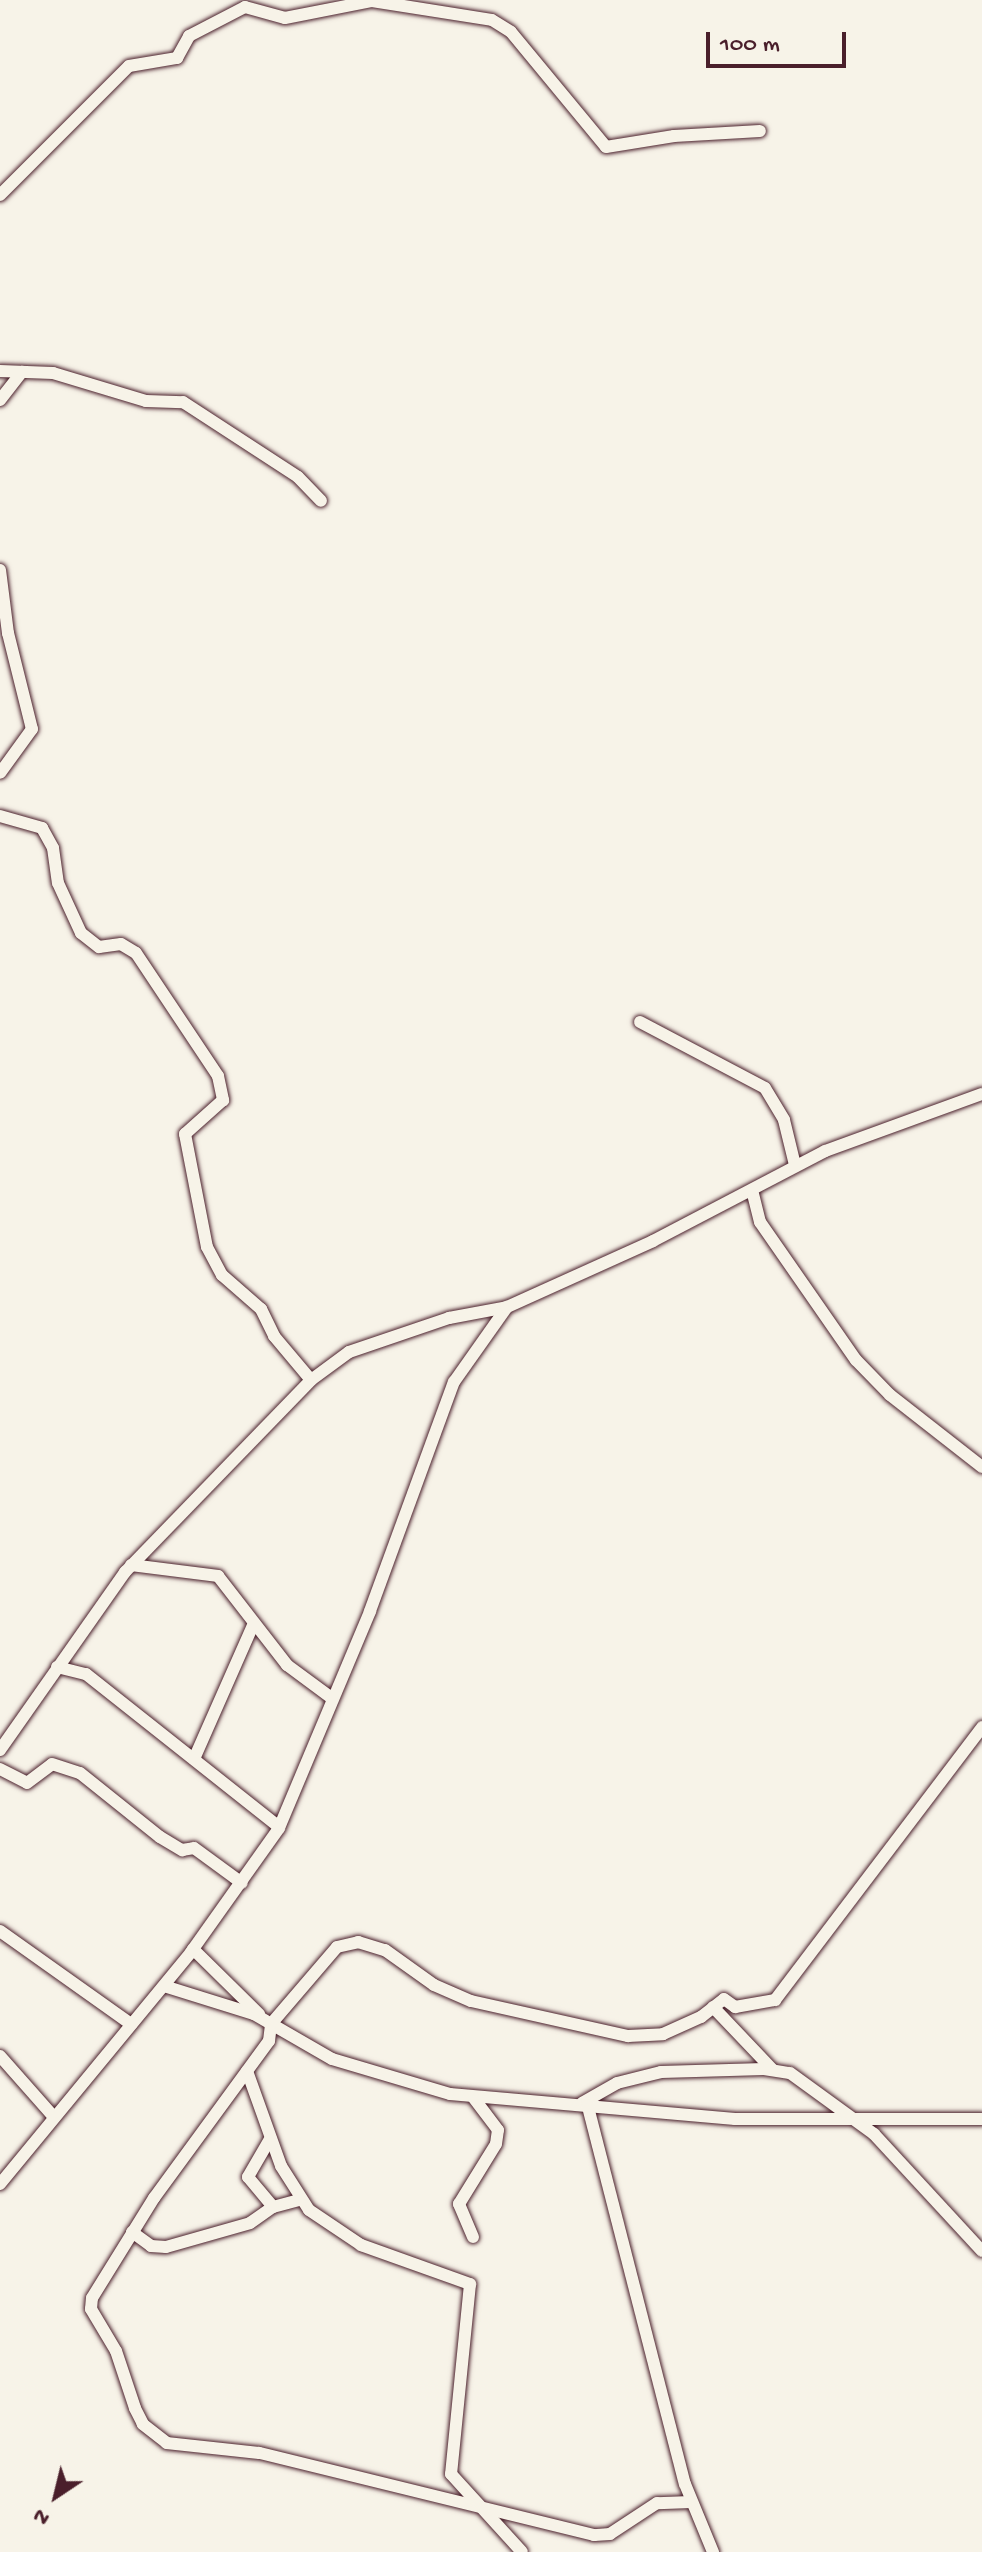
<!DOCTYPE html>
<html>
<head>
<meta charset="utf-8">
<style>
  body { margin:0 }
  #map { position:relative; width:982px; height:2552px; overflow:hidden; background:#f7f3e8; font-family:"Gochi Hand",sans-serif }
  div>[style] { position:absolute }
  .roads { filter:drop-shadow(0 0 2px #4a1f2b) drop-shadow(0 0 2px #4a1f2b) }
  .minor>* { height:12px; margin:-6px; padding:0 6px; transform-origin:6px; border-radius:6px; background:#f7f3e8 }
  span { translate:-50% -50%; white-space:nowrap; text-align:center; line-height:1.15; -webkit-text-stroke:6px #f7f3e8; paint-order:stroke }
  .north { position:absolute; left:16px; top:2456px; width:80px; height:80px; -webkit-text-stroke:6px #f7f3e8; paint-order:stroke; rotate:215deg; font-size:22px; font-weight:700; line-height:32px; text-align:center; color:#4a1f2b }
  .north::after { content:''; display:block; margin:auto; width:28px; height:36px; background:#4a1f2b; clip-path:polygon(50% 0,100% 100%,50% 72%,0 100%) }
  .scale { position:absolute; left:706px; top:32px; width:140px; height:36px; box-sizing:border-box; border:4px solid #4a1f2b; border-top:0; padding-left:10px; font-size:24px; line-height:28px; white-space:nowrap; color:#4a1f2b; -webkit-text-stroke:6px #f7f3e8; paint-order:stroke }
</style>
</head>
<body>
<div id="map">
  <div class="roads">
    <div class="minor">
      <div style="left:0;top:195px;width:182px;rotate:-45deg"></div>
      <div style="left:129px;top:66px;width:49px;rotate:-9.5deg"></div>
      <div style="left:177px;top:58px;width:25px;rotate:-61deg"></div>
      <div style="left:189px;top:36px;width:63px;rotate:-27.4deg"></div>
      <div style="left:245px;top:7px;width:41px;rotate:15.4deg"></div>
      <div style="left:285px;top:18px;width:89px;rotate:-11.1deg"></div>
      <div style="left:372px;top:1px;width:121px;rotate:9deg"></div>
      <div style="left:492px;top:20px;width:22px;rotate:32deg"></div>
      <div style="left:511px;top:32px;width:149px;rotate:50.4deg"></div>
      <div style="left:606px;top:147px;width:69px;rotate:-9.2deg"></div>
      <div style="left:674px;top:136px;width:86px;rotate:-3.3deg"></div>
      <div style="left:0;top:371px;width:53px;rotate:2.2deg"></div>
      <div style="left:53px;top:373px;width:97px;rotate:16.8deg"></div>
      <div style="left:146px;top:401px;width:37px;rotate:2deg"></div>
      <div style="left:183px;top:402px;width:137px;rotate:33.1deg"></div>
      <div style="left:298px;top:477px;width:33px;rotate:46deg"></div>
      <div style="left:0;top:400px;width:36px;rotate:-52deg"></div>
      <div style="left:0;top:570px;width:64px;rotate:82.8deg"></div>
      <div style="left:8px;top:633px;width:99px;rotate:76deg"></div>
      <div style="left:32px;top:729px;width:54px;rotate:126deg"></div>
      <div style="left:0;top:816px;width:44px;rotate:15.9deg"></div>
      <div style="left:42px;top:828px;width:23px;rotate:61deg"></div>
      <div style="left:53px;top:848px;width:35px;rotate:82deg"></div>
      <div style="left:58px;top:883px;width:55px;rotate:65.3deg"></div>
      <div style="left:81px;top:933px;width:23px;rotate:38deg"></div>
      <div style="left:99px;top:947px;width:22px;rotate:-8deg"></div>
      <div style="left:121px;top:944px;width:17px;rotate:31deg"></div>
      <div style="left:136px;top:953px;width:148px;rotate:56.3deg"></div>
      <div style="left:218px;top:1076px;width:25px;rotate:78deg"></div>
      <div style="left:223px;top:1100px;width:51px;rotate:138.2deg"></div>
      <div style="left:185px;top:1134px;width:115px;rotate:79deg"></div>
      <div style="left:207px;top:1247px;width:32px;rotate:62deg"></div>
      <div style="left:222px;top:1275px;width:52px;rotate:41.1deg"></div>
      <div style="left:261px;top:1309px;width:30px;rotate:64deg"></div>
      <div style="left:274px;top:1336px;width:57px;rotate:49.9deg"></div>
      <div style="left:640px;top:1022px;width:141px;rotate:27.8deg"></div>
      <div style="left:765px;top:1088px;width:37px;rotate:59deg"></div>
      <div style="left:784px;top:1120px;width:46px;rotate:76.3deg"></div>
      <div style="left:752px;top:1190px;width:33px;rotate:76deg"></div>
      <div style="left:760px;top:1222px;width:168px;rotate:55.2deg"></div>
      <div style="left:856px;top:1360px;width:49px;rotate:45.8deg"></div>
      <div style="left:890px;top:1395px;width:117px;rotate:38deg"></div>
      <div style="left:131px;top:1565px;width:88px;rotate:7.2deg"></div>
      <div style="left:218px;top:1576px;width:113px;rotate:52.2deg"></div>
      <div style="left:287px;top:1665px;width:57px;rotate:36.5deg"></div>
      <div style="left:57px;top:1667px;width:30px;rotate:14deg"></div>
      <div style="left:86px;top:1674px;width:246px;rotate:38.4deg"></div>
      <div style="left:0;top:1750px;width:218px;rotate:-54.9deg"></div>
      <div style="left:125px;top:1572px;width:267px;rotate:-45.9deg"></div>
      <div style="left:311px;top:1380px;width:47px;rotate:-36.4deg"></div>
      <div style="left:349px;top:1352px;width:106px;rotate:-18.8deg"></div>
      <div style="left:449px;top:1318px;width:59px;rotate:-10.7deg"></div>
      <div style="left:194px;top:1759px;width:146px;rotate:-66.2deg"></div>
      <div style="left:0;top:1769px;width:30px;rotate:27deg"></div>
      <div style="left:27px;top:1783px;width:31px;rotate:-37deg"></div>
      <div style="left:52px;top:1764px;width:29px;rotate:18deg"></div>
      <div style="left:80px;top:1773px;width:102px;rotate:38.7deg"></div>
      <div style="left:160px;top:1837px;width:26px;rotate:31deg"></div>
      <div style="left:182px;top:1850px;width:12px;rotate:-9deg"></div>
      <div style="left:194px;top:1848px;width:59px;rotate:36.1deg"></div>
      <div style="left:0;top:1931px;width:161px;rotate:35.4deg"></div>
      <div style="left:193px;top:1949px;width:93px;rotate:44.6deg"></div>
      <div style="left:164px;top:1986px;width:94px;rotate:17.3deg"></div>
      <div style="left:254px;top:2014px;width:90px;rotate:30deg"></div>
      <div style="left:332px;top:2059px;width:123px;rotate:16.5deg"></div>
      <div style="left:450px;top:2094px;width:286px;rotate:5deg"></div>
      <div style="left:735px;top:2119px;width:247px"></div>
      <div style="left:713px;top:2007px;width:86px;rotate:46.4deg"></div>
      <div style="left:0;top:2056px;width:81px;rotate:48.5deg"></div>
      <div style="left:247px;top:2071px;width:101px;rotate:70.3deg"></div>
      <div style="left:281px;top:2166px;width:52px;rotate:57.5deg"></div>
      <div style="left:309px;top:2210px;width:63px;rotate:33.9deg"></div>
      <div style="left:361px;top:2245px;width:116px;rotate:19.7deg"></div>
      <div style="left:470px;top:2284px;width:191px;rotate:95.7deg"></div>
      <div style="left:451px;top:2474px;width:105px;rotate:47.7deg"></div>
      <div style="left:582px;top:2103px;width:40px;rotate:-29.7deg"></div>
      <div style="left:617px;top:2083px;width:45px;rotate:-14deg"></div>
      <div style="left:661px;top:2072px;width:103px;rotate:-1.7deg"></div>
      <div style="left:764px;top:2069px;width:26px;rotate:9deg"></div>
      <div style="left:790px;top:2073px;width:104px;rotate:36deg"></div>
      <div style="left:874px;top:2134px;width:159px;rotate:47.3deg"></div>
      <div style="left:587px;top:2103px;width:393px;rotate:75.6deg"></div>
      <div style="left:685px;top:2484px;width:74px;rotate:67.6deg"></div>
      <div style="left:270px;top:2139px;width:44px;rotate:120.1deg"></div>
      <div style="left:248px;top:2177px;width:39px;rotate:50deg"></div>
      <div style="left:0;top:2184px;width:301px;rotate:-50.5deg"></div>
      <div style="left:191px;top:1952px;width:152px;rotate:-54.6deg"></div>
      <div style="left:279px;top:1828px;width:235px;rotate:-67.2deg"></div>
      <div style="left:370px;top:1611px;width:244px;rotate:-69.9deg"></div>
      <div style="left:454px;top:1382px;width:92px;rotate:-54.8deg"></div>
      <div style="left:507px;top:1307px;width:160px;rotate:-24.3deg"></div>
      <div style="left:653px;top:1241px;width:194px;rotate:-27.6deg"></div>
      <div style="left:825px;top:1151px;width:167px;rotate:-20deg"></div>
      <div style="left:132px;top:2232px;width:24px;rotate:36deg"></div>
      <div style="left:151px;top:2246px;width:15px;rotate:4deg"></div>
      <div style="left:166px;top:2247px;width:87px;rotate:-15.9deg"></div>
      <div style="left:250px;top:2223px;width:28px;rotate:-35deg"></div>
      <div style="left:273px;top:2207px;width:28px;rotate:-15deg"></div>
      <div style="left:473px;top:2237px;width:36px;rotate:-113deg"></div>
      <div style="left:459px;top:2204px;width:70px;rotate:-58.3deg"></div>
      <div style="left:496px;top:2144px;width:14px;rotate:-82deg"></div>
      <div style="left:498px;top:2130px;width:41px;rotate:-127.1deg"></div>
      <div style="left:691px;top:2502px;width:34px;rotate:178deg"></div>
      <div style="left:657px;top:2503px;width:56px;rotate:146.6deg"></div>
      <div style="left:610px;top:2534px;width:16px;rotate:176deg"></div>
      <div style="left:594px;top:2535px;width:345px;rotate:-166.2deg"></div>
      <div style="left:259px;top:2453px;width:93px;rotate:-173.8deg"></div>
      <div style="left:167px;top:2443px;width:31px;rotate:-142deg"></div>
      <div style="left:143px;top:2424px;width:18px;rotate:-117deg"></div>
      <div style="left:135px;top:2408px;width:60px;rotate:-108.4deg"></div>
      <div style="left:116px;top:2351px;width:49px;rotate:-120.8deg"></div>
      <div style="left:91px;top:2309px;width:11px;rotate:-85deg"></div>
      <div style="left:92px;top:2298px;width:118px;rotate:-58.2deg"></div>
      <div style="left:154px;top:2198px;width:195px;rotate:-53.8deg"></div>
      <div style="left:269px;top:2041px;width:17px;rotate:-83deg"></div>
      <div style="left:271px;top:2024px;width:101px;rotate:-49.4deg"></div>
      <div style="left:337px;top:1947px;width:22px;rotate:-13deg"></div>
      <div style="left:358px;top:1942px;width:28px;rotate:17deg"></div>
      <div style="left:385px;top:1950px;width:60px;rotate:35.5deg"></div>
      <div style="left:434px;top:1985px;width:40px;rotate:23.4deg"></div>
      <div style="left:471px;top:2001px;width:161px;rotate:12.6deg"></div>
      <div style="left:628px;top:2036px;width:35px;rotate:-3deg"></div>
      <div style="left:663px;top:2034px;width:42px;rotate:-24.1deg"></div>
      <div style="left:701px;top:2017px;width:29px;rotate:-38deg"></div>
      <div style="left:724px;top:1999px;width:14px;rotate:36deg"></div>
      <div style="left:735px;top:2007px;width:41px;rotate:-9.9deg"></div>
      <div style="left:775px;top:2000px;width:343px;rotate:-52.8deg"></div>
    </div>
  </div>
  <div class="north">N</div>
  <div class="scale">100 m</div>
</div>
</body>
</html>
